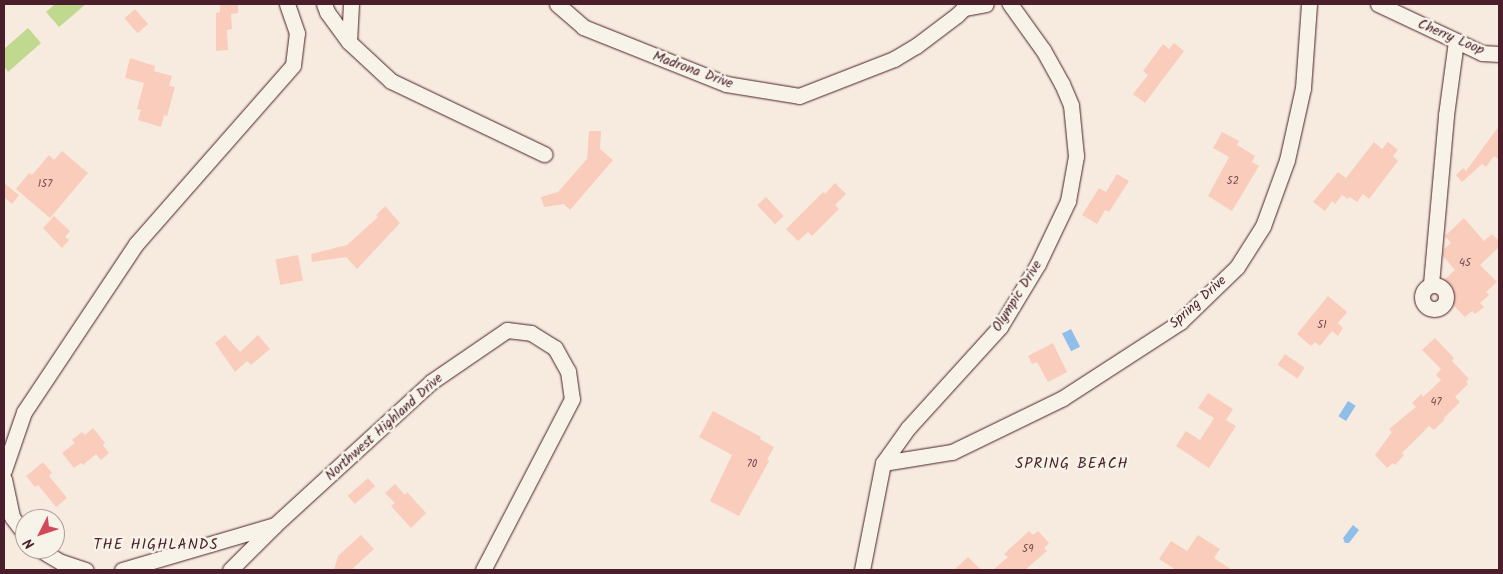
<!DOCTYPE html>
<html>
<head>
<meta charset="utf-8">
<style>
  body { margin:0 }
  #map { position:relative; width:1503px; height:574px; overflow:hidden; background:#f7ebdf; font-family:Kalam,sans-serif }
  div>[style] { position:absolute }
  .green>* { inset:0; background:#c0d98f }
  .water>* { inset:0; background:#8ebee9; transform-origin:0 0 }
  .building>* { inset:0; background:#f9ccbb; transform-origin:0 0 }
  .roads { filter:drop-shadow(0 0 1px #4a1f2b) drop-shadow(0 0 1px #4a1f2b) }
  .minor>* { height:15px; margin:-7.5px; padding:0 7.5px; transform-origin:7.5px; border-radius:7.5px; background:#f7f3e8 }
  .minor>.ring { margin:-7.5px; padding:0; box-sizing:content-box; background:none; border:15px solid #f7f3e8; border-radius:50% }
  span { translate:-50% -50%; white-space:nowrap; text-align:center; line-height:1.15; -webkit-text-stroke:5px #f7f3e8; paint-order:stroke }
  .number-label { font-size:11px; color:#764a4f }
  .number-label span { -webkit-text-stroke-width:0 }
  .street-label { font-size:14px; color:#4a1f2b }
  .neighbourhood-label { font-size:15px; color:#4a1f2b; letter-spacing:1px }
  .frame { position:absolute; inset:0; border:5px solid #4a1f2b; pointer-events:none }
  .north { position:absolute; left:15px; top:509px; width:50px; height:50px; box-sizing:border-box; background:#f7f3e8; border:1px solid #b29e9c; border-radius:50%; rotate:229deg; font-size:14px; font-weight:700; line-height:20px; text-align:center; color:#4a1f2b }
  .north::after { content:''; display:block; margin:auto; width:18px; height:22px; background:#d1495b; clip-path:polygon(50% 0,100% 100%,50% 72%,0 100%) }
</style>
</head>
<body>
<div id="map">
  <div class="green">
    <div style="clip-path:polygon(55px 4px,86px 4px,59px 27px,46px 12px)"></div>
    <div style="clip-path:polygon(28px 28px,41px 43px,8px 72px,4px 66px,4px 49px)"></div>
  </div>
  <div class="water">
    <div style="left:1071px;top:329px;width:20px;height:10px;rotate:63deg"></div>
    <div style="left:1348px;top:401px;width:9px;height:18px;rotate:32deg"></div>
    <div style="clip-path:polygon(1353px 525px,1359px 530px,1349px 543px,1345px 543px,1343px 538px)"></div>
  </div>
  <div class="building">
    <div style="clip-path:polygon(220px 4px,238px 4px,238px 13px,231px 14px,232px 29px,227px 30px,228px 50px,216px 51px,216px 13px,220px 12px)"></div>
    <div style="left:135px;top:9px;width:20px;height:14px;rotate:49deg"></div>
    <div style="clip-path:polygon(1174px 43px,1184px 51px,1145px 103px,1133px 94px,1148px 75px,1143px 71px,1163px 44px,1169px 49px)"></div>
    <div style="clip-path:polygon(130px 58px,155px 66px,154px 71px,172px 76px,169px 86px,175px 87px,167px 116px,164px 115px,161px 127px,138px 120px,141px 110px,137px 109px,144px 83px,125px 78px)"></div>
    <div style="clip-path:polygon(1499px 126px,1499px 160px,1494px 156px,1486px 167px,1482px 164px,1462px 182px,1456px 175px,1463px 168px,1466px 171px)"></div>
    <div style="clip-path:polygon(589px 131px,601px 131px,600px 149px,613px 160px,570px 210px,564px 204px,544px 207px,541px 197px,558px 192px,587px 159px)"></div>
    <div style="clip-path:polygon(1222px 132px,1239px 141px,1237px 145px,1255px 156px,1252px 162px,1259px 166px,1232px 211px,1208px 196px,1229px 157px,1213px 148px)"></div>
    <div style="clip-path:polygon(1374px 142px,1382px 149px,1388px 142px,1398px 150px,1393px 156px,1398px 161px,1369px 199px,1363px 194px,1357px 202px,1350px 197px,1348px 199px,1342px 195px,1335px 204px,1332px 201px,1325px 211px,1313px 202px,1338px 172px,1346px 178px)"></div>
    <div style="clip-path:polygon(62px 151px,88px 173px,50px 218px,16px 189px,29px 173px,32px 175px,49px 155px,54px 160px)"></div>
    <div style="clip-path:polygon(1117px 174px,1129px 181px,1109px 212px,1105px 210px,1097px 224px,1082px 215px,1099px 188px,1106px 192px)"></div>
    <div style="clip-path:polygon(4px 183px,19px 195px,12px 204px,4px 197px)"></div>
    <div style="clip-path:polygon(835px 183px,846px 194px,835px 205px,839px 209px,812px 236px,808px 232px,798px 241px,786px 229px,823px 192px,825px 194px)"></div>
    <div style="left:766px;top:197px;width:26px;height:12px;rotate:47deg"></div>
    <div style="clip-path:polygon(385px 206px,400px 223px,357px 269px,346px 257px,312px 262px,311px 254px,347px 245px,378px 217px,376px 215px)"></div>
    <div style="clip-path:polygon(54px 216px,70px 231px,65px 237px,69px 240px,62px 248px,43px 228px)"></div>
    <div style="clip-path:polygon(1464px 218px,1484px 241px,1492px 234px,1499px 241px,1499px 247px,1480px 265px,1497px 282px,1486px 292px,1489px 295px,1480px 303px,1484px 307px,1475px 314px,1472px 311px,1465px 317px,1452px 304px,1453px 290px,1444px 280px,1455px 270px,1443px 256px,1443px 250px,1451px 243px,1445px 236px)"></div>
    <div style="left:298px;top:255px;width:26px;height:23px;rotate:79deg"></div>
    <div style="clip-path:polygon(1328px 296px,1347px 312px,1338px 323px,1343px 328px,1338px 336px,1332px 331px,1320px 346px,1315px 342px,1311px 346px,1297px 334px)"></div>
    <div style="clip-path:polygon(225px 335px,240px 352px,258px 335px,270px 349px,251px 365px,247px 361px,235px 372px,215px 343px)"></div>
    <div style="clip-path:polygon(1435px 338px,1454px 358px,1452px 361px,1469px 379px,1466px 382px,1468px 384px,1455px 397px,1460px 402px,1444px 418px,1445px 419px,1434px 430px,1429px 426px,1402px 453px,1404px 455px,1395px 465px,1393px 463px,1387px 468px,1375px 455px,1392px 432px,1389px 429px,1416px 407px,1412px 403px,1421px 394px,1423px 397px,1441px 380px,1436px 375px,1441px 369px,1422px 350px)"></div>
    <div style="clip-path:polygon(1053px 343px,1067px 372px,1048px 382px,1037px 362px,1032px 364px,1028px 356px)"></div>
    <div style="left:1285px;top:354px;width:24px;height:13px;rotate:35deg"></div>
    <div style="clip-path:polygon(1208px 393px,1233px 409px,1226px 420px,1236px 426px,1209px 468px,1176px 446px,1186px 431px,1200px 440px,1214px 418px,1198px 408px)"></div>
    <div style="clip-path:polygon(713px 411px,761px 437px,760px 439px,774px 447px,767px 460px,769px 461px,739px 516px,710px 501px,732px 455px,699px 437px)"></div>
    <div style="clip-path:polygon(93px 428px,105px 443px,103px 445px,109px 453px,101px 460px,96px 454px,83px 465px,81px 463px,74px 468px,62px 453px,75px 443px,72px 440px,82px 432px,85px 435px)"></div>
    <div style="clip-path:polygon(43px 462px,52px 473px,49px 476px,67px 498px,56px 507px,38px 485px,35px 487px,26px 476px)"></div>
    <div style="left:368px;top:478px;width:11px;height:27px;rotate:49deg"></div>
    <div style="clip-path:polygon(395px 484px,405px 495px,407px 492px,426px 513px,411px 528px,391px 506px,395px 503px,385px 493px)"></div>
    <div style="clip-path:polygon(1029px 531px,1033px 535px,1038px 531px,1049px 543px,1044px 548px,1047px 551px,1025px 570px,993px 570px,1008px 557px,1004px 554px)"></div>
    <div style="clip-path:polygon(361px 535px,374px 549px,351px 570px,334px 570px,338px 556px)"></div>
    <div style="clip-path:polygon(1198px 535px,1220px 549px,1214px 558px,1232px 570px,1176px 570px,1159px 559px,1171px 541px,1187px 551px)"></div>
    <div style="clip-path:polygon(968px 557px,981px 570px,954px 570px)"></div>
  </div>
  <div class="roads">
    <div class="minor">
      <div style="left:324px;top:4px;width:9px;rotate:69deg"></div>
      <div style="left:327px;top:12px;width:37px;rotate:54deg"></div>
      <div style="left:349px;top:42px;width:57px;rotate:42.9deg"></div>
      <div style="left:391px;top:81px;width:170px;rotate:25.5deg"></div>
      <div style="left:557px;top:4px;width:35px;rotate:41deg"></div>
      <div style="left:583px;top:27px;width:154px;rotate:21.7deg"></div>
      <div style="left:726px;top:84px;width:74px;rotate:9.3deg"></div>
      <div style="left:799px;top:96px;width:102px;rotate:-21.3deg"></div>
      <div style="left:894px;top:59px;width:26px;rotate:-31deg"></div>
      <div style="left:916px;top:46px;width:51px;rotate:-37.1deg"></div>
      <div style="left:957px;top:15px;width:10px;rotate:-45deg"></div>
      <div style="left:964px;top:8px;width:4px;rotate:-90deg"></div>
      <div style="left:1378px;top:4px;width:115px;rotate:25.2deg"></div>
      <div style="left:1482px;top:53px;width:17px;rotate:3deg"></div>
      <div style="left:964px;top:8px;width:22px;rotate:-10deg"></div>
      <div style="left:349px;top:42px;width:38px;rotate:-87deg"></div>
      <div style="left:1431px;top:284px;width:170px;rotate:-84.9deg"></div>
      <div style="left:1446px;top:115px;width:75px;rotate:-82.3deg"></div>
      <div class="ring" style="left:1422px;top:285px;width:9px;height:9px"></div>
      <div style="left:883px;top:463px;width:70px;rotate:-9.1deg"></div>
      <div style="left:952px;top:452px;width:123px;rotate:-25.9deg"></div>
      <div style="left:1063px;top:398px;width:140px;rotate:-33deg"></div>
      <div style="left:1180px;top:322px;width:79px;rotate:-44deg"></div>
      <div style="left:1237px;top:267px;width:49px;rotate:-57.6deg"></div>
      <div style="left:1263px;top:226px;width:70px;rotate:-70deg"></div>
      <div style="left:1287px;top:160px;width:74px;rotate:-77.5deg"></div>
      <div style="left:1303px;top:88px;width:84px;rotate:-85.9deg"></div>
      <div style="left:4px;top:470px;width:61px;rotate:-71deg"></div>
      <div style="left:24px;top:412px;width:202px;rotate:-56.3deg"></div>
      <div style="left:136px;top:244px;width:238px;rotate:-48.7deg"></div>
      <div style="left:293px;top:65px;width:32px;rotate:-83deg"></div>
      <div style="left:297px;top:33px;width:31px;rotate:-109deg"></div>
      <div style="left:4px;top:479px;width:39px;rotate:78deg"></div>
      <div style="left:12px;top:517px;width:21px;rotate:53deg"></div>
      <div style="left:39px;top:549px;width:26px;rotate:31deg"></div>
      <div style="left:61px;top:562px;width:26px;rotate:18deg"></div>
      <div style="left:122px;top:570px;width:159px;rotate:-16.4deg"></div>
      <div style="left:275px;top:525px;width:212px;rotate:-42.5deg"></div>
      <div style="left:431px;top:382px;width:92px;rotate:-34.4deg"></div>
      <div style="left:507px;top:330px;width:24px;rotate:7deg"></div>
      <div style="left:531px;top:333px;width:28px;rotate:32deg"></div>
      <div style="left:555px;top:348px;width:26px;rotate:61deg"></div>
      <div style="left:568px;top:371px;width:28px;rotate:82deg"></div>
      <div style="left:572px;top:399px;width:193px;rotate:117.5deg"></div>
      <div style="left:230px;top:570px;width:62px;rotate:-45deg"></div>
      <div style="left:862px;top:570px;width:109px;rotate:-78.9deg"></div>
      <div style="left:883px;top:463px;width:43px;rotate:-54.5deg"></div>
      <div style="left:908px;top:428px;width:137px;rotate:-47.7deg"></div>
      <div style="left:1000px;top:327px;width:74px;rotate:-58.9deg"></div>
      <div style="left:1038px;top:264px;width:70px;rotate:-64.5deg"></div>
      <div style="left:1068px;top:201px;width:46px;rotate:-79.9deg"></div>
      <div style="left:1076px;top:156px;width:51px;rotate:-95.6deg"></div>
      <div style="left:1071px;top:105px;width:23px;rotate:-113deg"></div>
      <div style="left:1062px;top:84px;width:39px;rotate:-119deg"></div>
      <div style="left:1043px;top:50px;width:57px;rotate:-125.7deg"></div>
    </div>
  </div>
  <div class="number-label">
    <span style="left:1233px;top:181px">52</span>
    <span style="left:45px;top:184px">157</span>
    <span style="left:1465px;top:263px">45</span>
    <span style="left:1322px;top:325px">51</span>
    <span style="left:1436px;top:402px">47</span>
    <span style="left:752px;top:464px">70</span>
    <span style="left:1028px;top:549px">59</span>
  </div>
  <div class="street-label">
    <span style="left:1451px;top:37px;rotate:23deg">Cherry Loop</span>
    <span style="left:693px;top:70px;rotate:20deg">Madrona Drive</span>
    <span style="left:1017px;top:296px;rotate:-58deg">Olympic Drive</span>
    <span style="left:1198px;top:302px;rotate:-42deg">Spring Drive</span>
    <span style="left:384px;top:427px;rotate:-42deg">Northwest Highland Drive</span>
  </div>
  <div class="neighbourhood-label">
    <span style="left:1072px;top:465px">SPRING BEACH</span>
    <span style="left:156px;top:546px">THE HIGHLANDS</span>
  </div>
  <div class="frame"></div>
  <div class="north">N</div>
</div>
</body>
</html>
